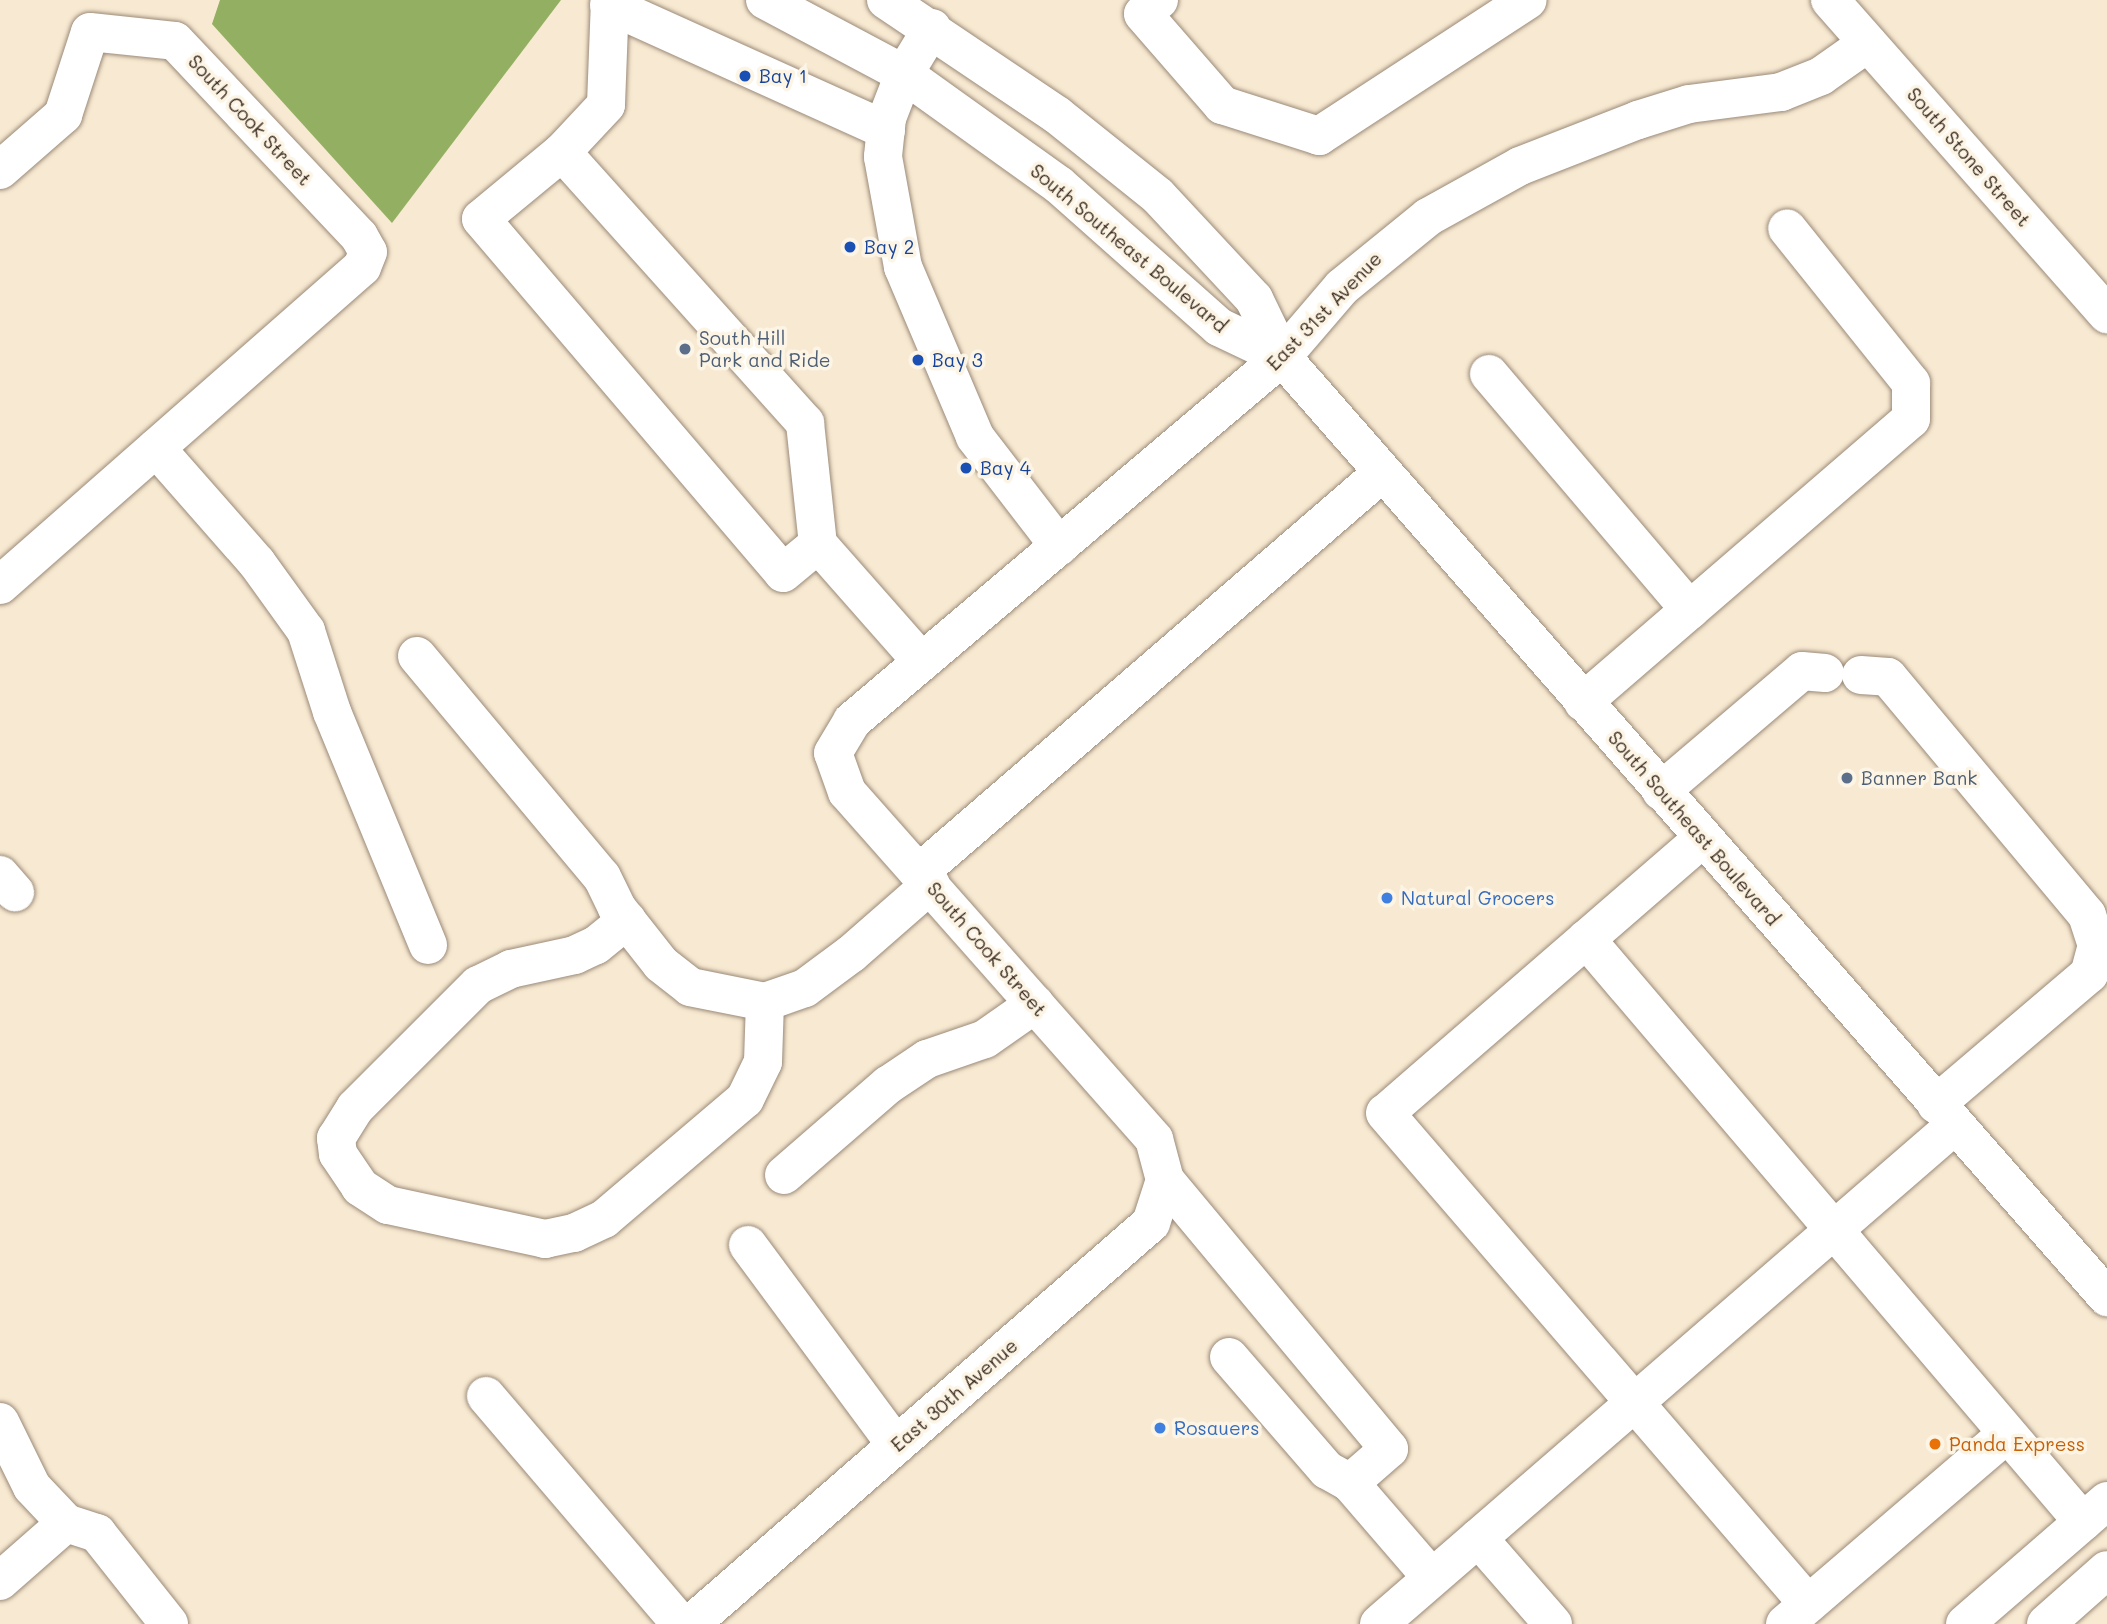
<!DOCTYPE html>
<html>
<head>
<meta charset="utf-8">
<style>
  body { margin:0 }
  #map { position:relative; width:2107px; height:1624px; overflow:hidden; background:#f8e9d2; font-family:Mali,sans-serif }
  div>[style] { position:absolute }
  .forest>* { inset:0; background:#93af61 }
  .roads { filter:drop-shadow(0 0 2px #9a8a78) drop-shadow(0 0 2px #9a8a78) }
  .minor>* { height:38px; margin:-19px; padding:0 19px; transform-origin:19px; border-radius:19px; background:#fff }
  .major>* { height:38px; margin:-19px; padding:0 19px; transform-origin:19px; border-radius:19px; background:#fff }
  .dots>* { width:19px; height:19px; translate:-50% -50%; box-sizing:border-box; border:4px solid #fcf5e5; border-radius:50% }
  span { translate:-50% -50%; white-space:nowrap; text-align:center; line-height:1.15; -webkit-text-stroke:7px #fcf5e5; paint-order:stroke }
  .transit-label { font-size:19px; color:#164399 }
  .left { translate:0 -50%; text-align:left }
  .street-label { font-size:19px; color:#3b2a1e }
  .service-label { font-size:19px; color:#4e5e75 }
  .shop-label { font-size:19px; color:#366cbe }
  .food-label { font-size:19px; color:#c56008 }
</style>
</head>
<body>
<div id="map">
  <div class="forest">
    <div style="clip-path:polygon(220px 0,561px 0,392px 223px,212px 24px)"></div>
  </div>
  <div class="roads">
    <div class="minor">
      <div style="left:610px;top:0;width:105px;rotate:92.2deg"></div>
      <div style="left:606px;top:105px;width:64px;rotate:133.1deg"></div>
      <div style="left:562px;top:152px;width:105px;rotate:140.4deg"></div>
      <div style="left:481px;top:219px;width:465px;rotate:49.5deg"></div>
      <div style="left:783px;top:573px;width:45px;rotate:-39.6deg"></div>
      <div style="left:818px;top:544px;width:157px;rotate:48.6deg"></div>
      <div style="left:1159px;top:0;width:21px;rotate:139deg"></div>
      <div style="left:1143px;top:14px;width:121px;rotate:49deg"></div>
      <div style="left:1222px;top:105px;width:102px;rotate:17.7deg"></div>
      <div style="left:1319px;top:136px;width:249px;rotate:-33.1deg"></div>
      <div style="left:1830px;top:0;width:419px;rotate:48.6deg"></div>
      <div style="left:609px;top:5px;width:304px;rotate:24.3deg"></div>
      <div style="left:932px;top:28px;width:54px;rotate:121.3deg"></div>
      <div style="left:904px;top:74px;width:47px;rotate:111.1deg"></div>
      <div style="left:887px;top:118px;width:39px;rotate:96deg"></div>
      <div style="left:883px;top:157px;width:112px;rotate:79.7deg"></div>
      <div style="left:903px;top:267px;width:185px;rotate:67deg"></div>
      <div style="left:975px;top:437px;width:138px;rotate:52.4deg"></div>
      <div style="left:562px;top:152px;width:364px;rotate:48.1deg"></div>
      <div style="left:805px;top:423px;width:122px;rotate:83.9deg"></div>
      <div style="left:0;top:170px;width:84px;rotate:-41.1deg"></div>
      <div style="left:63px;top:115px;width:87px;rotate:-72deg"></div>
      <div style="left:90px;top:32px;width:85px;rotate:6deg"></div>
      <div style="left:175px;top:41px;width:268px;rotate:46.7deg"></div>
      <div style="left:359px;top:236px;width:18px;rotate:61deg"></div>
      <div style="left:368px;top:252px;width:16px;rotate:112deg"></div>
      <div style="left:362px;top:267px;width:482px;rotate:138.7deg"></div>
      <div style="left:1489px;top:374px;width:310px;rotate:49.6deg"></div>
      <div style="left:156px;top:448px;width:153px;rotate:48.7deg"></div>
      <div style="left:257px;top:563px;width:84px;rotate:54.2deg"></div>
      <div style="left:306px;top:631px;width:85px;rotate:72.2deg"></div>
      <div style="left:332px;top:712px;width:252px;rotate:67.6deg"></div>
      <div style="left:417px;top:656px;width:288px;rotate:50.1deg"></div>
      <div style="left:602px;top:877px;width:34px;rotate:64deg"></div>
      <div style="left:617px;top:908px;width:71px;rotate:51.8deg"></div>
      <div style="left:661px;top:964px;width:37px;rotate:38deg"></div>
      <div style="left:690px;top:987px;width:76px;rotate:11.3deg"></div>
      <div style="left:765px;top:1002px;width:42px;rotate:-19.3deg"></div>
      <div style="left:805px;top:988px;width:57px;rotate:-36.5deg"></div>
      <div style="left:851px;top:954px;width:106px;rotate:-41.2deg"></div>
      <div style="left:1861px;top:675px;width:27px;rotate:4deg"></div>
      <div style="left:1888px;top:677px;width:310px;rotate:50.1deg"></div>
      <div style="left:2087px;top:915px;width:32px;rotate:72deg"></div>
      <div style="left:2097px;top:945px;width:30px;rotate:105deg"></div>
      <div style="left:2089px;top:974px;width:201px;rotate:139.6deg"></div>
      <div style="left:1583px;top:702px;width:433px;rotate:-40.8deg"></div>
      <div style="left:1911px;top:419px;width:36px;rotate:-90deg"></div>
      <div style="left:1911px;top:383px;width:198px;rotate:-128.7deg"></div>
      <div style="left:1661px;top:791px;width:185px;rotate:-40.4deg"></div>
      <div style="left:1802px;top:671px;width:23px;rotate:5deg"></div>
      <div style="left:1703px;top:838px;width:420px;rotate:139.1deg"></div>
      <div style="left:1385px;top:1113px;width:648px;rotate:49.25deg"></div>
      <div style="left:920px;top:872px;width:610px;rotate:-40.82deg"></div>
      <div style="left:0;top:875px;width:23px;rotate:49deg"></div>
      <div style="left:627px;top:920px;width:40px;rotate:141deg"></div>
      <div style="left:596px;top:945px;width:23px;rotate:155deg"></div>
      <div style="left:575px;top:955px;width:66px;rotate:167.7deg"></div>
      <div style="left:511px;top:969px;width:37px;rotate:154deg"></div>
      <div style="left:478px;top:985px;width:174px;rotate:135deg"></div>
      <div style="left:355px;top:1108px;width:36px;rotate:122deg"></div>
      <div style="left:336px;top:1138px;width:16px;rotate:83deg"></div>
      <div style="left:338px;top:1154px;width:40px;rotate:56deg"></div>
      <div style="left:360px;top:1187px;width:33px;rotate:33deg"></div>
      <div style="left:388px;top:1205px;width:161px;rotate:12.2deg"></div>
      <div style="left:545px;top:1239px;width:30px;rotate:-12deg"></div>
      <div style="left:574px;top:1233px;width:33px;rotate:-25deg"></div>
      <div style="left:604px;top:1219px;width:185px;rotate:-40.4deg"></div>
      <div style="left:745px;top:1099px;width:41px;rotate:-64.1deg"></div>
      <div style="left:763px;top:1062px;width:60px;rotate:-88.1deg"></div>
      <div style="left:1586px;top:939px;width:766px;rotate:49.55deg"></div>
      <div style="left:784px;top:1175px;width:138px;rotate:-40.9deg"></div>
      <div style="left:888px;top:1085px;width:47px;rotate:-33.7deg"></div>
      <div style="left:927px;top:1059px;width:61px;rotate:-19deg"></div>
      <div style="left:985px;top:1039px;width:61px;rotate:-35deg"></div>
      <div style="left:1165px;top:1180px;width:350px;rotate:50.2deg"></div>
      <div style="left:1389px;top:1449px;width:52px;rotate:138.9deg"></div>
      <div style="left:1350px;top:1483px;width:125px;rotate:49.2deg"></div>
      <div style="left:748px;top:1245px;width:249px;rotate:53.5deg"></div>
      <div style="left:1229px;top:1357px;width:150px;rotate:49.1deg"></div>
      <div style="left:1327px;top:1470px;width:26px;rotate:29deg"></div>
      <div style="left:486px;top:1396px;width:300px;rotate:49.5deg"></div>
      <div style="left:0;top:1422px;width:72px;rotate:63.8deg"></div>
      <div style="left:32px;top:1487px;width:50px;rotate:46.6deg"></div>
      <div style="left:66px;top:1523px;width:88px;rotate:138.7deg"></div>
      <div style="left:66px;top:1523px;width:33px;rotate:18deg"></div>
      <div style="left:97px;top:1533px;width:116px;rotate:51.6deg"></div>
      <div style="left:1478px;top:1538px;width:114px;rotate:48.9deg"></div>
      <div style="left:691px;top:1624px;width:610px;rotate:-41.08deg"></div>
      <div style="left:1151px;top:1223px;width:45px;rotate:-72deg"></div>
      <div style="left:1165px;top:1180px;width:42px;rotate:-105deg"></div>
      <div style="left:1154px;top:1139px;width:463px;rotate:-131.5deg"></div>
      <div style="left:847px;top:792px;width:41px;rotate:-109.7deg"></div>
      <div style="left:833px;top:753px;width:37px;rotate:-59deg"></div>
      <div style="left:852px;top:721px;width:563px;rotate:-40.25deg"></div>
      <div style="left:1282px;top:357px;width:92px;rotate:-49.4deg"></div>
      <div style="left:1342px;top:287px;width:111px;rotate:-39.1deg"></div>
      <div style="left:1428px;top:217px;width:105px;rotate:-29deg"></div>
      <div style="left:1520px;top:166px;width:127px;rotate:-21.3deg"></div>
      <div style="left:1638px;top:120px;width:53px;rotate:-17.4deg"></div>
      <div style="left:1689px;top:104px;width:93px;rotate:-7.4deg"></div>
      <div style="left:1781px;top:92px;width:43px;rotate:-21.8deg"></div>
      <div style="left:1821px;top:76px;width:57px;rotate:-35.1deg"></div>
      <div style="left:1379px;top:1624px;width:762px;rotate:-40.9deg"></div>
      <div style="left:1785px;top:1624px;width:292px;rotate:-40.6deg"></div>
    </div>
    <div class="major">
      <div style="left:765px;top:0;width:157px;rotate:28deg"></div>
      <div style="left:904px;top:74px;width:191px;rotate:35.6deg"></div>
      <div style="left:1059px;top:185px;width:214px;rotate:41.6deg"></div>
      <div style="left:1219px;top:327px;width:70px;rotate:25.5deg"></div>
      <div style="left:886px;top:0;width:206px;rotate:33.9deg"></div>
      <div style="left:1057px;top:115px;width:129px;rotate:38.7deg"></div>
      <div style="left:1158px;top:196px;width:141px;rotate:47deg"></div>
      <div style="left:1254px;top:299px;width:64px;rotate:64.2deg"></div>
      <div style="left:1282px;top:357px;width:1251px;rotate:48.73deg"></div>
      <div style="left:1965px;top:1624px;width:188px;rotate:-40.9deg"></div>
      <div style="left:2046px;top:1624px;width:81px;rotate:-41.5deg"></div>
    </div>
  </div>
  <div class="dots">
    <div style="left:745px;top:76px;background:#1a4fb4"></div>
    <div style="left:850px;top:247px;background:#1a4fb4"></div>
    <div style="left:685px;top:349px;background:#5c6f8a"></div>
    <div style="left:918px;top:360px;background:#1a4fb4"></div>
    <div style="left:966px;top:468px;background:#1a4fb4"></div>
    <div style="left:1847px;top:778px;background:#5c6f8a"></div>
    <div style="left:1387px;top:898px;background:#3f7fe0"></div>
    <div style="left:1160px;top:1428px;background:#3f7fe0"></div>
    <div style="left:1935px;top:1444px;background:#e8710a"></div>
  </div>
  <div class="transit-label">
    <span class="left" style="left:759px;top:76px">Bay 1</span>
    <span class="left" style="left:864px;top:247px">Bay 2</span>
    <span class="left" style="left:932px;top:360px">Bay 3</span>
    <span class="left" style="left:980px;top:468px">Bay 4</span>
  </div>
  <div class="street-label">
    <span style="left:250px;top:120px;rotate:47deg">South Cook Street</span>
    <span style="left:1969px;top:157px;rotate:49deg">South Stone Street</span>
    <span style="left:1129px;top:248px;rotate:40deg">South Southeast Boulevard</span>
    <span style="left:1324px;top:311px;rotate:-46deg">East 31st Avenue</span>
    <span style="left:1694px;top:828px;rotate:49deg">South Southeast Boulevard</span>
    <span style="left:987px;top:949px;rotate:49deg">South Cook Street</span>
    <span style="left:954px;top:1395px;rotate:-41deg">East 30th Avenue</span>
  </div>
  <div class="service-label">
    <span class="left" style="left:699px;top:349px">South Hill<br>Park and Ride</span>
    <span class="left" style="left:1861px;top:778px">Banner Bank</span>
  </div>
  <div class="shop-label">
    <span class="left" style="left:1401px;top:898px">Natural Grocers</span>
    <span class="left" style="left:1174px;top:1428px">Rosauers</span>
  </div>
  <div class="food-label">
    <span class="left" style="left:1949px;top:1444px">Panda Express</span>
  </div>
</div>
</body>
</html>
